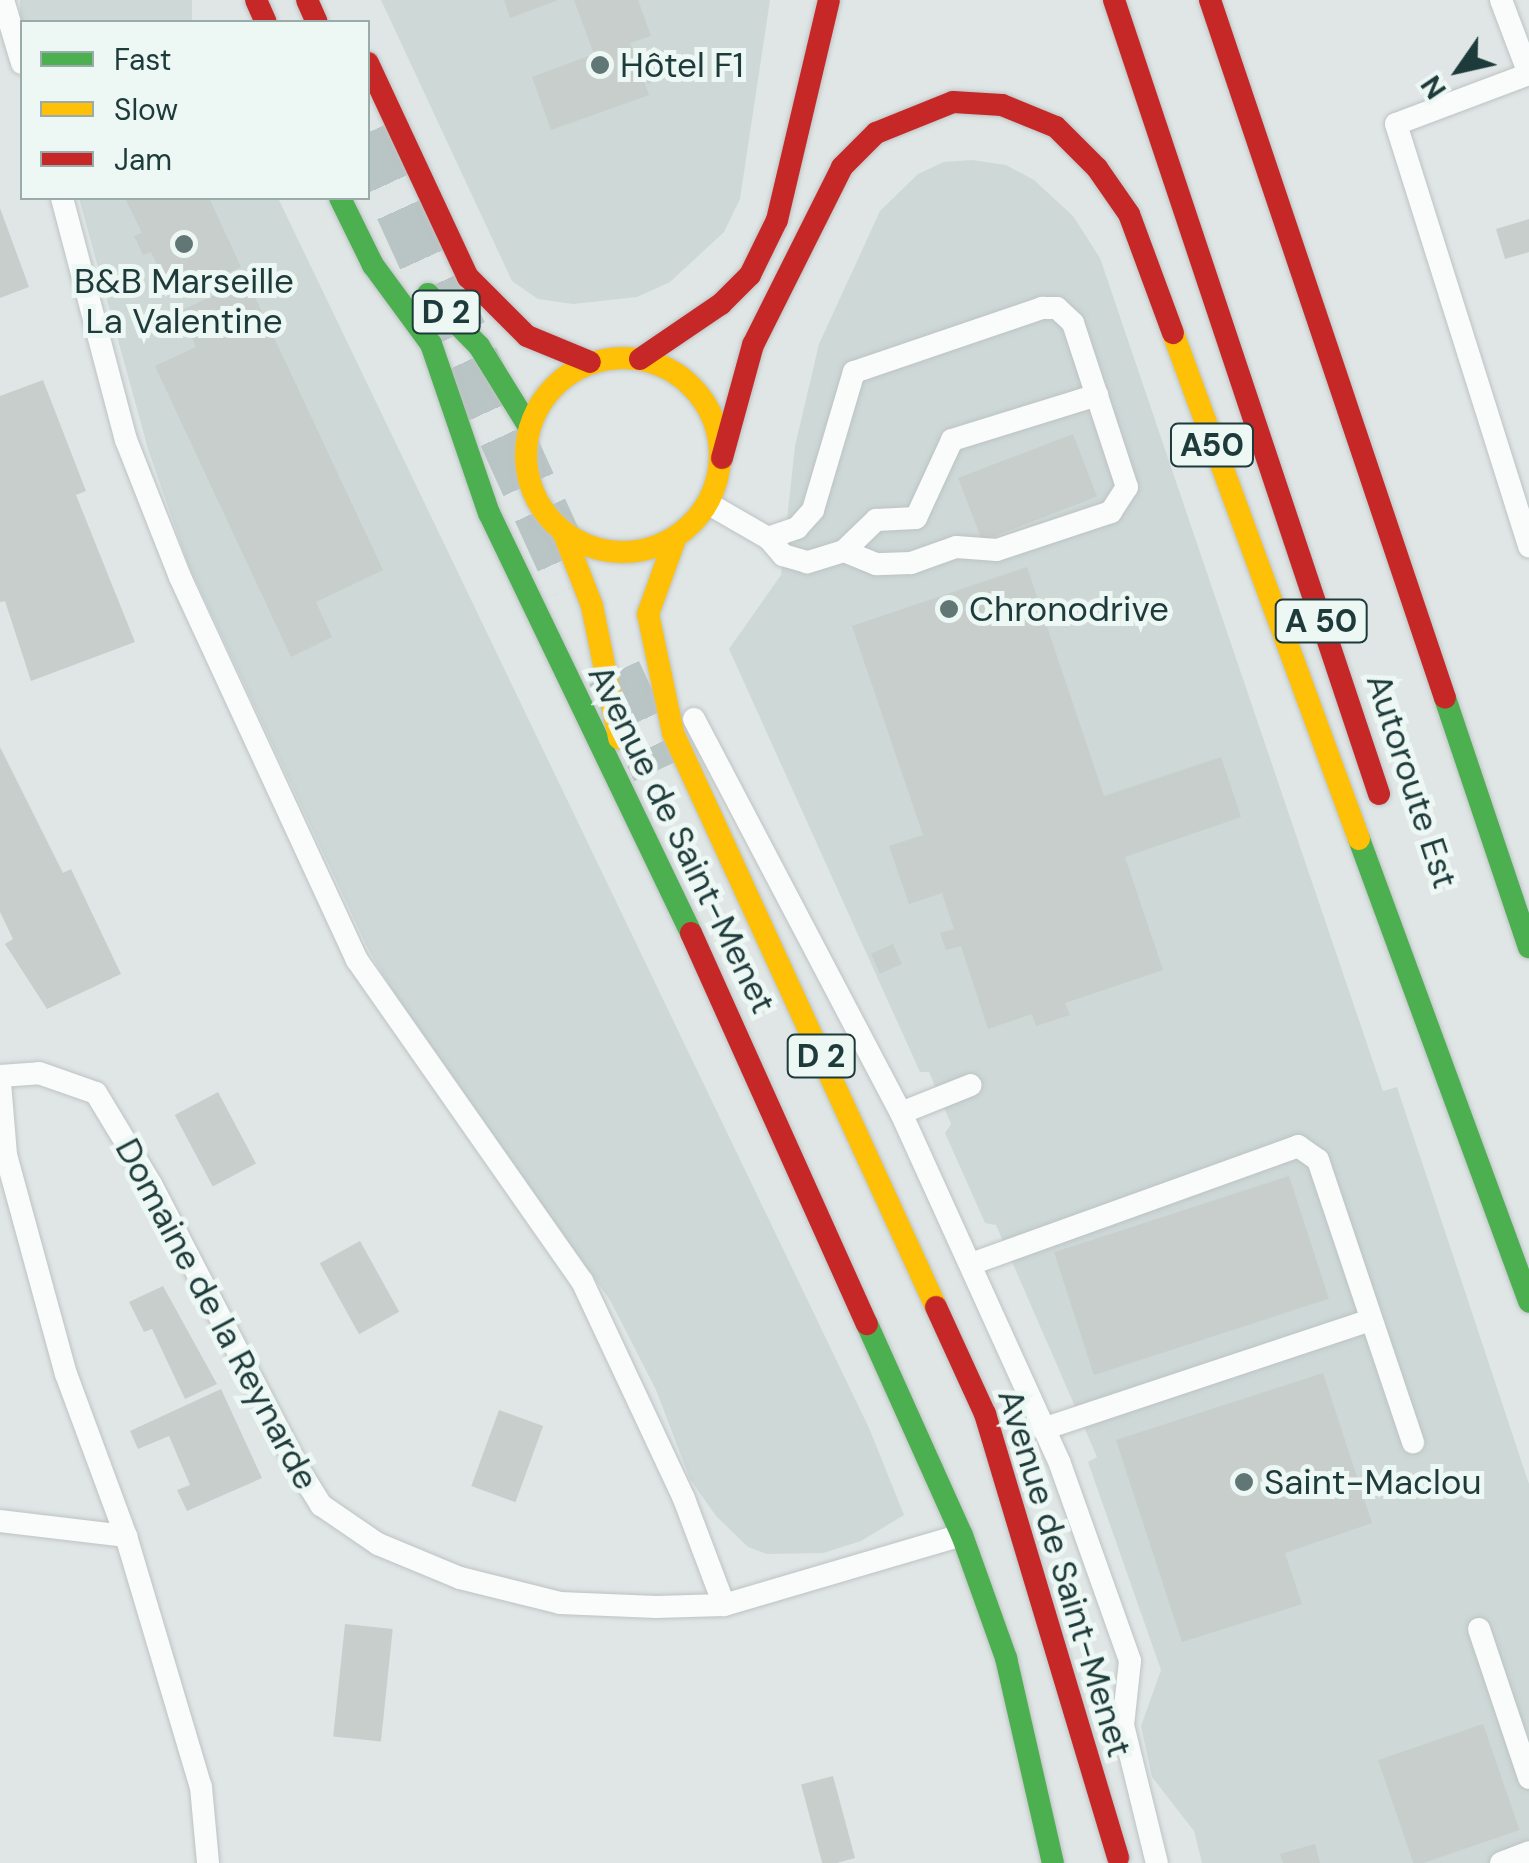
<!DOCTYPE html>
<html>
<head>
<meta charset="utf-8">
<style>
  body { margin:0 }
  #map { position:relative; width:1529px; height:1863px; overflow:hidden; background:#e0e6e6; font-family:"DM Sans",sans-serif }
  div>[style] { position:absolute }
  .built>* { inset:0; background:#cdd8d7; transform-origin:0 0 }
  .building>* { inset:0; background:#c7cecc; transform-origin:0 0 }
  .primary-tunnel>* { height:55px; margin-top:-27.5px; transform-origin:0; background:repeating-linear-gradient(90deg,#b9c4c4 0 55px,transparent 0 83px) }
  .roads { filter:drop-shadow(0 0 2px #bdc3c3) drop-shadow(0 0 2px #bdc3c3) }
  .lane>* { height:22px; margin:-11px; padding:0 11px; transform-origin:11px; border-radius:11px; background:#fafbfb }
  .fast>* { height:22px; margin:-11px; padding:0 11px; transform-origin:11px; border-radius:11px; background:#4caf50 }
  .slow>* { height:22px; margin:-11px; padding:0 11px; transform-origin:11px; border-radius:11px; background:#ffc107 }
  .slow>.ring { margin:-11px; padding:0; box-sizing:content-box; background:none; border:22px solid #ffc107; border-radius:50% }
  .jam>* { height:22px; margin:-11px; padding:0 11px; transform-origin:11px; border-radius:11px; background:#c62828 }
  .dots>* { width:28px; height:28px; translate:-50% -50%; box-sizing:border-box; border:5px solid #edf7f4; border-radius:50% }
  span { translate:-50% -50%; white-space:nowrap; text-align:center; line-height:1.15; -webkit-text-stroke:10px #edf7f4; paint-order:stroke }
  .shield-label span { padding:2px 8px; background:#edf7f4; border:2px solid; border-radius:8px; -webkit-text-stroke-width:0 }
  .shield-label { font-size:32px; color:#1d3b3a; font-weight:700 }
  .poi-label { font-size:35px; color:#1d3b3a }
  .left { translate:0 -50%; text-align:left }
  .street-label { font-size:35px; color:#1d3b3a }
  .legend { position:absolute; left:20px; top:20px; width:350px; height:180px; box-sizing:border-box; background:#edf7f4; border:2px solid #9aacaa; margin:0; padding:12px 18px; list-style:none; font-size:30px; color:#1d3b3a }
  .legend li { display:flex; align-items:center; gap:20px; height:50px }
  .legend b { width:50px; border:2px solid #9aacaa }
  .north { position:absolute; left:1409px; top:20px; width:100px; height:100px; -webkit-text-stroke:8px #edf7f4; paint-order:stroke; rotate:236deg; font-size:28px; font-weight:700; line-height:40px; text-align:center; color:#1d3b3a }
  .north::after { content:''; display:block; margin:auto; width:35px; height:45px; background:#1d3b3a; clip-path:polygon(50% 0,100% 100%,50% 72%,0 100%) }
</style>
</head>
<body>
<div id="map">
  <div class="built">
    <div style="left:20px;top:0;width:172px;height:23px"></div>
    <div style="clip-path:polygon(381px 0,770px 0,740px 199px,724px 232px,670px 282px,637px 297px,573px 304px,538px 299px,512px 281px)"></div>
    <div style="clip-path:polygon(972px 160px,1006px 165px,1034px 180px,1073px 216px,1100px 258px,1383px 1091px,1397px 1087px,1529px 1484px,1529px 1863px,1202px 1863px,1194px 1831px,1152px 1777px,1141px 1726px,1161px 1670px,1088px 1462px,1097px 1457px,996px 1225px,985px 1223px,945px 1133px,951px 1124px,929px 1072px,920px 1072px,729px 649px,781px 575px,795px 446px,819px 344px,880px 211px,918px 174px,944px 162px)"></div>
    <div style="clip-path:polygon(79px 198px,278px 198px,869px 1428px,904px 1515px,861px 1541px,823px 1553px,767px 1554px,748px 1547px,716px 1516px,690px 1479px,656px 1390px,610px 1300px,421px 1037px,370px 953px,188px 564px,148px 449px)"></div>
  </div>
  <div class="building">
    <div style="clip-path:polygon(504px 0,558px 0,510px 18px)"></div>
    <div style="clip-path:polygon(574px 0,638px 0,651px 36px,630px 43px,649px 95px,551px 130px,532px 77px,594px 54px)"></div>
    <div style="left:658px;top:56px;width:23px;height:18px;rotate:72deg"></div>
    <div style="clip-path:polygon(125px 198px,209px 198px,241px 267px,173px 298px,151px 252px,143px 255px,134px 236px,142px 233px)"></div>
    <div style="clip-path:polygon(0 208px,29px 287px,0 298px)"></div>
    <div style="clip-path:polygon(1529px 219px,1529px 252px,1505px 259px,1496px 229px)"></div>
    <div style="clip-path:polygon(247px 280px,383px 570px,316px 602px,332px 637px,291px 657px,155px 366px,196px 347px,180px 311px)"></div>
    <div style="clip-path:polygon(43px 380px,86px 491px,76px 495px,135px 642px,31px 681px,5px 601px,0 602px,0 396px)"></div>
    <div style="left:1073px;top:434px;width:67px;height:123px;rotate:69deg"></div>
    <div style="clip-path:polygon(1027px 567px,1104px 796px,1221px 757px,1241px 817px,1125px 857px,1163px 970px,1065px 1003px,1070px 1015px,1036px 1026px,1032px 1014px,988px 1029px,961px 946px,946px 950px,940px 933px,954px 929px,942px 893px,909px 904px,889px 846px,923px 835px,852px 626px)"></div>
    <div style="clip-path:polygon(0 747px,63px 873px,71px 869px,121px 974px,47px 1009px,5px 944px,13px 939px,0 912px)"></div>
    <div style="left:893px;top:944px;width:22px;height:24px;rotate:66deg"></div>
    <div style="left:218px;top:1092px;width:81px;height:49px;rotate:62deg"></div>
    <div style="left:1289px;top:1176px;width:129px;height:247px;rotate:72deg"></div>
    <div style="left:360px;top:1241px;width:81px;height:46px;rotate:61deg"></div>
    <div style="clip-path:polygon(163px 1286px,217px 1384px,185px 1399px,152px 1329px,144px 1332px,129px 1302px)"></div>
    <div style="clip-path:polygon(1323px 1373px,1372px 1523px,1285px 1553px,1302px 1604px,1182px 1642px,1116px 1440px)"></div>
    <div style="clip-path:polygon(221px 1389px,262px 1478px,187px 1511px,177px 1490px,190px 1485px,169px 1436px,138px 1449px,130px 1431px)"></div>
    <div style="left:499px;top:1410px;width:47px;height:81px;rotate:20deg"></div>
    <div style="left:345px;top:1624px;width:48px;height:113px;rotate:6deg"></div>
    <div style="left:1483px;top:1724px;width:112px;height:111px;rotate:71deg"></div>
    <div style="left:833px;top:1776px;width:85px;height:33px;rotate:75deg"></div>
    <div style="clip-path:polygon(1315px 1844px,1320px 1863px,1283px 1863px,1280px 1854px)"></div>
  </div>
  <div class="primary-tunnel">
    <div style="left:368px;top:132px;width:498px;rotate:65.5deg"></div>
    <div style="left:614px;top:672px;width:107px;rotate:65.1deg"></div>
  </div>
  <div class="roads">
    <div class="lane">
      <div style="left:3px;top:0;width:66px;rotate:73.2deg"></div>
      <div style="left:1501px;top:0;width:79px;rotate:69.3deg"></div>
      <div style="left:1529px;top:74px;width:142px;rotate:159.4deg"></div>
      <div style="left:1396px;top:124px;width:443px;rotate:72.5deg"></div>
      <div style="left:62px;top:198px;width:250px;rotate:75.2deg"></div>
      <div style="left:126px;top:440px;width:147px;rotate:68.5deg"></div>
      <div style="left:180px;top:577px;width:422px;rotate:65.2deg"></div>
      <div style="left:357px;top:960px;width:392px;rotate:55deg"></div>
      <div style="left:582px;top:1281px;width:241px;rotate:64.9deg"></div>
      <div style="left:684px;top:1499px;width:113px;rotate:69.3deg"></div>
      <div style="left:1042px;top:308px;width:15px"></div>
      <div style="left:1057px;top:308px;width:22px;rotate:43deg"></div>
      <div style="left:1073px;top:323px;width:173px;rotate:71.8deg"></div>
      <div style="left:1127px;top:487px;width:30px;rotate:123deg"></div>
      <div style="left:1111px;top:512px;width:120px;rotate:161.6deg"></div>
      <div style="left:997px;top:550px;width:41px;rotate:-175.8deg"></div>
      <div style="left:956px;top:547px;width:48px;rotate:160.4deg"></div>
      <div style="left:911px;top:563px;width:35px;rotate:178deg"></div>
      <div style="left:876px;top:564px;width:35px;rotate:-158deg"></div>
      <div style="left:844px;top:551px;width:39px;rotate:163deg"></div>
      <div style="left:807px;top:562px;width:25px;rotate:-164deg"></div>
      <div style="left:783px;top:555px;width:23px;rotate:-131deg"></div>
      <div style="left:768px;top:538px;width:31px;rotate:-19deg"></div>
      <div style="left:797px;top:528px;width:24px;rotate:-48deg"></div>
      <div style="left:813px;top:510px;width:144px;rotate:-73.5deg"></div>
      <div style="left:854px;top:372px;width:199px;rotate:-18.8deg"></div>
      <div style="left:709px;top:504px;width:68px;rotate:30deg"></div>
      <div style="left:844px;top:551px;width:45px;rotate:-44.1deg"></div>
      <div style="left:876px;top:520px;width:40px;rotate:-2.9deg"></div>
      <div style="left:916px;top:518px;width:86px;rotate:-65.2deg"></div>
      <div style="left:952px;top:440px;width:152px;rotate:-17.2deg"></div>
      <div style="left:694px;top:719px;width:445px;rotate:62.3deg"></div>
      <div style="left:901px;top:1113px;width:385px;rotate:65.6deg"></div>
      <div style="left:1060px;top:1464px;width:209px;rotate:70.4deg"></div>
      <div style="left:1130px;top:1661px;width:64px;rotate:96.2deg"></div>
      <div style="left:1123px;top:1725px;width:142px;rotate:76.2deg"></div>
      <div style="left:0;top:1076px;width:39px;rotate:-4deg"></div>
      <div style="left:39px;top:1073px;width:60px;rotate:19.3deg"></div>
      <div style="left:96px;top:1093px;width:109px;rotate:58.9deg"></div>
      <div style="left:152px;top:1186px;width:318px;rotate:62.6deg"></div>
      <div style="left:298px;top:1468px;width:44px;rotate:58.1deg"></div>
      <div style="left:321px;top:1505px;width:69px;rotate:34.4deg"></div>
      <div style="left:378px;top:1544px;width:89px;rotate:22.5deg"></div>
      <div style="left:460px;top:1578px;width:103px;rotate:14deg"></div>
      <div style="left:560px;top:1603px;width:96px;rotate:2.4deg"></div>
      <div style="left:656px;top:1607px;width:68px;rotate:-1.7deg"></div>
      <div style="left:724px;top:1605px;width:248px;rotate:-16.4deg"></div>
      <div style="left:0;top:1083px;width:72px;rotate:85.2deg"></div>
      <div style="left:6px;top:1155px;width:227px;rotate:74.7deg"></div>
      <div style="left:66px;top:1374px;width:173px;rotate:69.7deg"></div>
      <div style="left:126px;top:1536px;width:262px;rotate:73.4deg"></div>
      <div style="left:201px;top:1787px;width:76px;rotate:84.7deg"></div>
      <div style="left:901px;top:1113px;width:75px;rotate:-21.8deg"></div>
      <div style="left:971px;top:1264px;width:348px;rotate:-19.8deg"></div>
      <div style="left:1298px;top:1146px;width:24px;rotate:35deg"></div>
      <div style="left:1318px;top:1160px;width:298px;rotate:71.4deg"></div>
      <div style="left:1043px;top:1429px;width:345px;rotate:-18.4deg"></div>
      <div style="left:0;top:1521px;width:127px;rotate:6.8deg"></div>
      <div style="left:1479px;top:1629px;width:157px;rotate:71.4deg"></div>
      <div style="left:1501px;top:1863px;width:30px;rotate:-21deg"></div>
    </div>
    <div class="fast">
      <div style="left:340px;top:198px;width:75px;rotate:63.8deg"></div>
      <div style="left:373px;top:265px;width:98px;rotate:53.7deg"></div>
      <div style="left:431px;top:344px;width:179px;rotate:71.1deg"></div>
      <div style="left:489px;top:513px;width:466px;rotate:64.3deg"></div>
      <div style="left:428px;top:294px;width:73px;rotate:45.6deg"></div>
      <div style="left:479px;top:346px;width:95px;rotate:58.3deg"></div>
      <div style="left:1445px;top:698px;width:263px;rotate:71.4deg"></div>
      <div style="left:1359px;top:839px;width:493px;rotate:69.8deg"></div>
      <div style="left:867px;top:1324px;width:231px;rotate:65.8deg"></div>
      <div style="left:962px;top:1535px;width:131px;rotate:70.3deg"></div>
      <div style="left:1006px;top:1658px;width:210px;rotate:77.1deg"></div>
    </div>
    <div class="slow">
      <div style="left:1173px;top:333px;width:539px;rotate:69.82deg"></div>
      <div class="ring" style="left:526px;top:358px;width:172px;height:172px"></div>
      <div style="left:564px;top:534px;width:77px;rotate:68.7deg"></div>
      <div style="left:592px;top:606px;width:135px;rotate:78.4deg"></div>
      <div style="left:675px;top:539px;width:80px;rotate:109.8deg"></div>
      <div style="left:648px;top:614px;width:122px;rotate:78.1deg"></div>
      <div style="left:673px;top:733px;width:631px;rotate:65.38deg"></div>
    </div>
    <div class="jam">
      <div style="left:256px;top:0;width:24px;rotate:66deg"></div>
      <div style="left:307px;top:0;width:24px;rotate:66deg"></div>
      <div style="left:1114px;top:0;width:837px;rotate:71.54deg"></div>
      <div style="left:1210px;top:0;width:736px;rotate:71.39deg"></div>
      <div style="left:368px;top:63px;width:236px;rotate:65deg"></div>
      <div style="left:468px;top:277px;width:83px;rotate:45deg"></div>
      <div style="left:527px;top:336px;width:68px;rotate:22.4deg"></div>
      <div style="left:640px;top:359px;width:98px;rotate:-34.2deg"></div>
      <div style="left:721px;top:304px;width:41px;rotate:-45deg"></div>
      <div style="left:750px;top:275px;width:61px;rotate:-63.9deg"></div>
      <div style="left:777px;top:220px;width:226px;rotate:-76.7deg"></div>
      <div style="left:722px;top:458px;width:117px;rotate:-74.7deg"></div>
      <div style="left:753px;top:345px;width:199px;rotate:-63.4deg"></div>
      <div style="left:842px;top:167px;width:48px;rotate:-45deg"></div>
      <div style="left:876px;top:133px;width:83px;rotate:-21.9deg"></div>
      <div style="left:953px;top:102px;width:49px;rotate:3.5deg"></div>
      <div style="left:1002px;top:105px;width:58px;rotate:22.2deg"></div>
      <div style="left:1056px;top:127px;width:58px;rotate:45deg"></div>
      <div style="left:1097px;top:168px;width:56px;rotate:55.2deg"></div>
      <div style="left:1129px;top:214px;width:127px;rotate:69.7deg"></div>
      <div style="left:691px;top:933px;width:429px;rotate:65.8deg"></div>
      <div style="left:936px;top:1307px;width:118px;rotate:65.4deg"></div>
      <div style="left:985px;top:1414px;width:463px;rotate:73.3deg"></div>
    </div>
  </div>
  <div class="dots">
    <div style="left:600px;top:65px;background:#617776"></div>
    <div style="left:184px;top:244px;background:#617776"></div>
    <div style="left:949px;top:609px;background:#617776"></div>
    <div style="left:1244px;top:1482px;background:#617776"></div>
  </div>
  <div class="shield-label">
    <span style="left:446px;top:312px">D 2</span>
    <span style="left:1212px;top:445px">A50</span>
    <span style="left:1321px;top:621px">A 50</span>
    <span style="left:821px;top:1056px">D 2</span>
  </div>
  <div class="poi-label">
    <span class="left" style="left:620px;top:65px">Hôtel F1</span>
    <span style="left:184px;top:301px">B&amp;B Marseille<br>La Valentine</span>
    <span class="left" style="left:969px;top:609px">Chronodrive</span>
    <span class="left" style="left:1264px;top:1482px">Saint-Maclou</span>
  </div>
  <div class="street-label">
    <span style="left:1412px;top:781px;rotate:72deg">Autoroute Est</span>
    <span style="left:682px;top:839px;rotate:64deg">Avenue de Saint-Menet</span>
    <span style="left:217px;top:1314px;rotate:62deg">Domaine de la Reynarde</span>
    <span style="left:1065px;top:1573px;rotate:73deg">Avenue de Saint-Menet</span>
  </div>
  <ul class="legend">
  <li><b style="height:12px;background:#4caf50"></b>Fast</li>
  <li><b style="height:12px;background:#ffc107"></b>Slow</li>
  <li><b style="height:12px;background:#c62828"></b>Jam</li>
  </ul>
  <div class="north">N</div>
</div>
</body>
</html>
